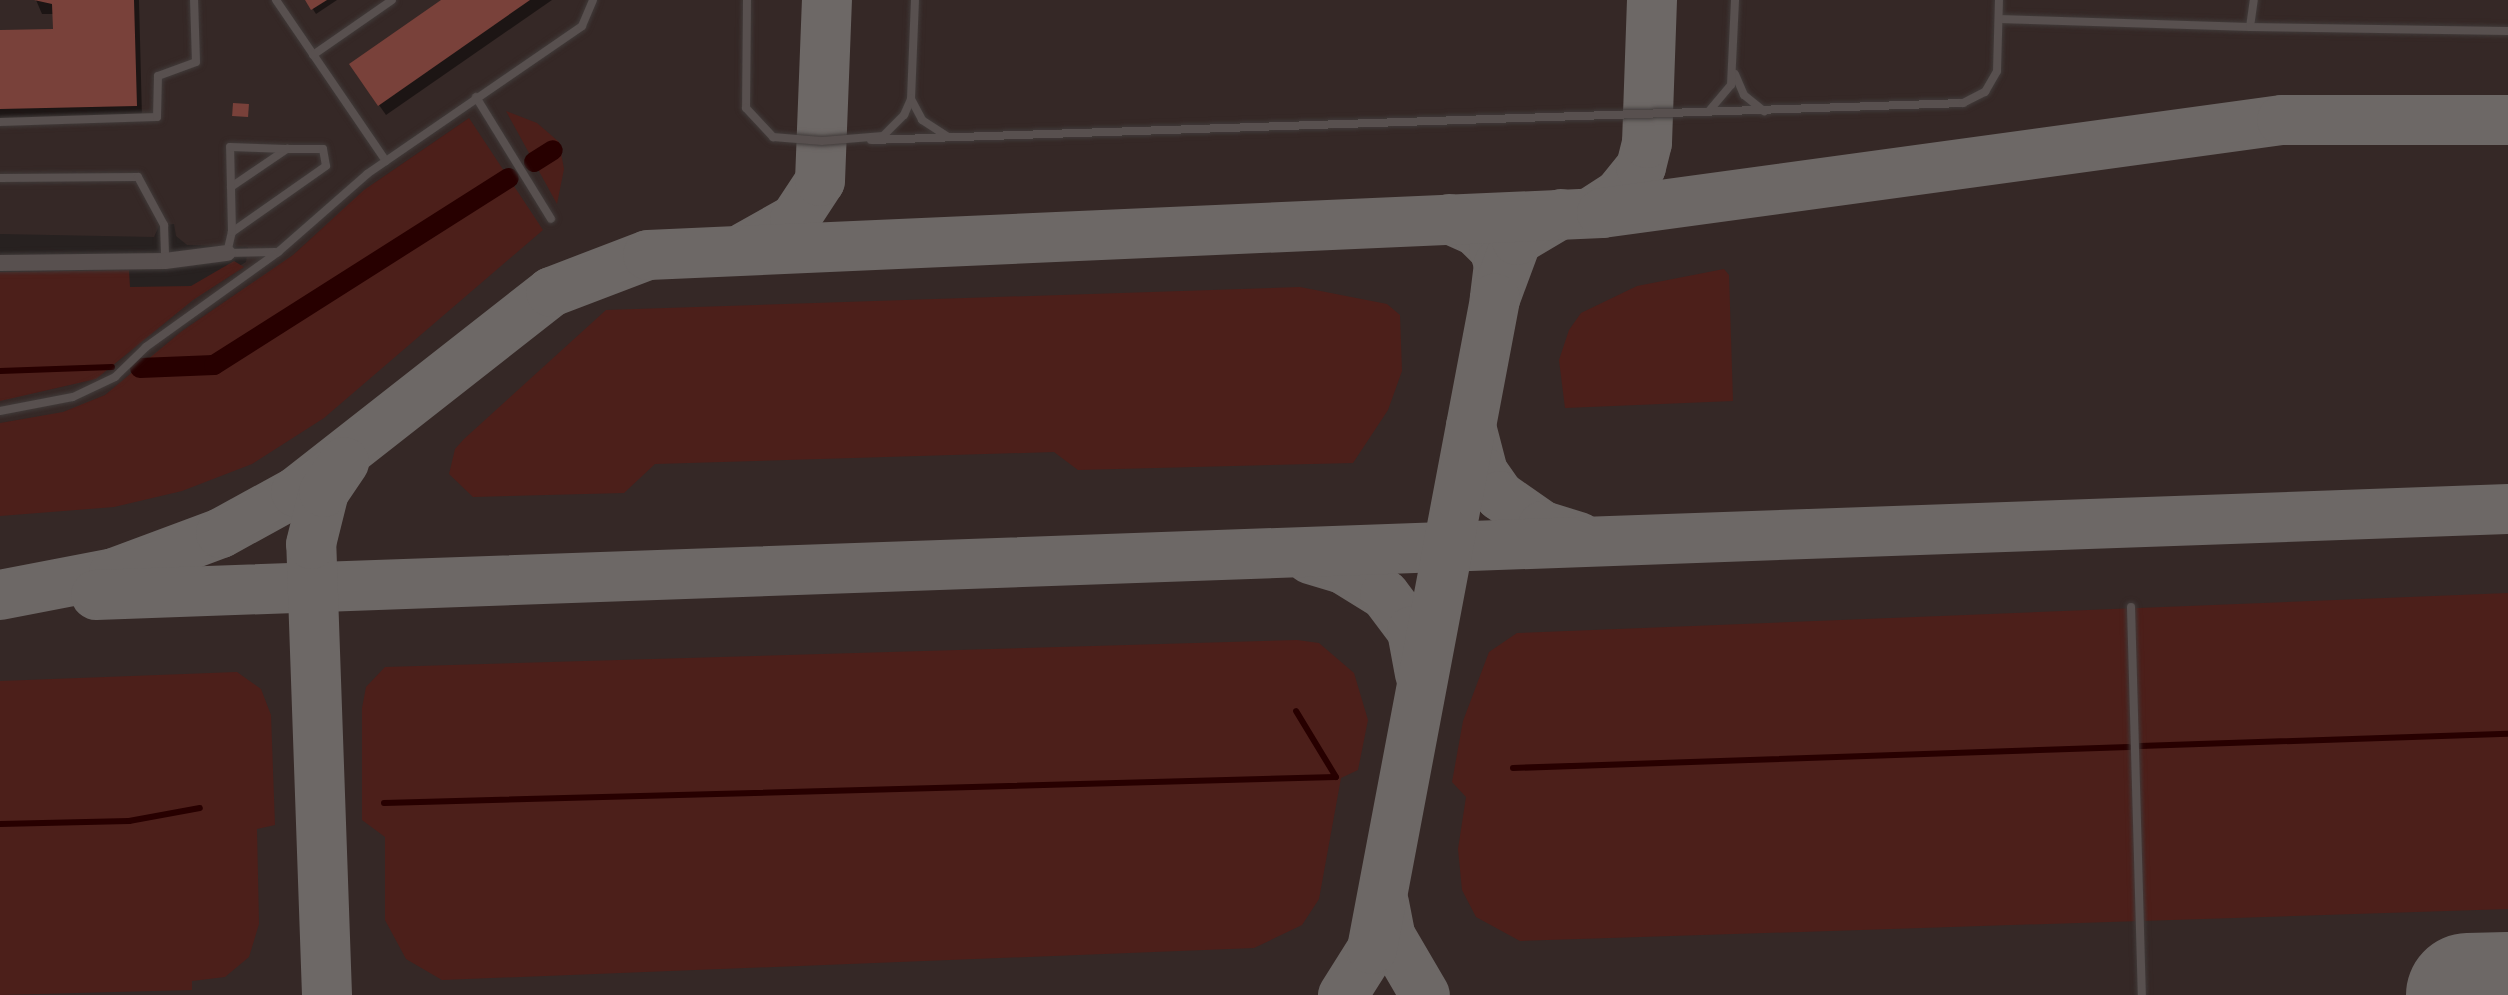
<!DOCTYPE html>
<html>
<head>
<meta charset="utf-8">
<style>
  body { margin:0 }
  #map { position:relative; width:2508px; height:995px; overflow:hidden; background:#272120; font-family:Quicksand,sans-serif }
  div>[style] { position:absolute }
  .built>* { inset:0; background:#352826 }
  .green>* { inset:0; background:#4c1f1a }
  .shadow>* { inset:0; background:#0007 }
  .stream>* { height:6px; margin:-3px; padding:0 3px; transform-origin:3px; border-radius:3px; background:#270000 }
  .canal>* { height:20px; margin:-10px; padding:0 10px; transform-origin:10px; border-radius:10px; background:#270000 }
  .taxiway>* { height:50px; margin:-25px; padding:0 25px; transform-origin:25px; border-radius:25px; background:#6d6866 }
  .runway>* { height:124px; margin:-62px; padding:0 62px; transform-origin:62px; border-radius:62px; background:#6d6866 }
  .building>* { inset:0; background:#79413a; transform-origin:0 0 }
  .roads { filter:drop-shadow(0 0 2px #413b3a) drop-shadow(0 0 2px #413b3a) }
  .service>* { height:8px; margin:-4px; padding:0 4px; transform-origin:4px; border-radius:4px; background:#58504f }
  .minor>* { height:16px; margin:-8px; padding:0 8px; transform-origin:8px; border-radius:8px; background:#58504f }
  span { translate:-50% -50%; white-space:nowrap; text-align:center; line-height:1.15; -webkit-text-stroke:8px #0e0b0b; paint-order:stroke }
</style>
</head>
<body>
<div id="map">
  <div class="built">
    <div style="clip-path:polygon(0 0,2508px 0,2508px 995px,0 995px,0 293px,196px 291px,246px 262px,248px 247px,187px 245px,176px 236px,174px 224px,159px 226px,154px 237px,0 234px)"></div>
  </div>
  <div class="green">
    <div style="clip-path:polygon(506px 111px,537px 123px,559px 142px,564px 169px,557px 204px)"></div>
    <div style="clip-path:polygon(469px 118px,543px 230px,324px 418px,252px 464px,182px 491px,114px 507px,0 516px,0 423px,63px 412px,105px 395px,182px 331px,293px 255px,364px 190px)"></div>
    <div style="clip-path:polygon(234px 261px,244px 267px,193px 300px,96px 379px,0 401px,0 272px,129px 270px,130px 287px,191px 286px)"></div>
    <div style="clip-path:polygon(1724px 269px,1729px 275px,1733px 401px,1565px 408px,1559px 360px,1569px 330px,1581px 313px,1637px 286px)"></div>
    <div style="clip-path:polygon(1300px 287px,1387px 304px,1400px 315px,1402px 371px,1388px 410px,1353px 463px,1078px 470px,1054px 452px,655px 464px,624px 493px,473px 497px,449px 474px,455px 449px,464px 439px,606px 310px)"></div>
    <div style="clip-path:polygon(2508px 593px,2508px 909px,1520px 941px,1476px 917px,1462px 890px,1458px 849px,1466px 797px,1452px 782px,1463px 721px,1489px 652px,1517px 633px)"></div>
    <div style="clip-path:polygon(1297px 640px,1319px 643px,1354px 673px,1368px 720px,1358px 770px,1341px 778px,1319px 899px,1302px 925px,1254px 948px,442px 980px,406px 959px,385px 920px,385px 837px,362px 820px,362px 708px,366px 687px,385px 667px)"></div>
    <div style="clip-path:polygon(237px 672px,261px 689px,271px 715px,275px 825px,257px 829px,259px 924px,249px 957px,225px 977px,192px 981px,192px 990px,0 995px,0 681px)"></div>
  </div>
  <div class="shadow">
    <div style="clip-path:polygon(36px 0,139px 0,142px 117px,0 119px,0 32px,55px 31px,54px 14px,42px 14px)"></div>
    <div style="clip-path:polygon(307px 0,337px 0,316px 14px)"></div>
    <div style="clip-path:polygon(445px 0,552px 0,386px 115px,358px 75px)"></div>
  </div>
  <div class="stream">
    <div style="left:0;top:371px;width:112px;rotate:-2deg"></div>
    <div style="left:2140px;top:746px;width:368px;rotate:-1.9deg"></div>
    <div style="left:1513px;top:768px;width:616px;rotate:-1.95deg"></div>
    <div style="left:384px;top:803px;width:952px;rotate:-1.56deg"></div>
    <div style="left:1336px;top:777px;width:77px;rotate:-121.2deg"></div>
    <div style="left:0;top:824px;width:129px;rotate:-1.3deg"></div>
    <div style="left:129px;top:821px;width:72px;rotate:-10.4deg"></div>
  </div>
  <div class="canal">
    <div style="left:534px;top:162px;width:22px;rotate:-32deg"></div>
    <div style="left:140px;top:368px;width:74px;rotate:-2.3deg"></div>
    <div style="left:214px;top:365px;width:349px;rotate:-32.4deg"></div>
  </div>
  <div class="taxiway">
    <div style="left:1590px;top:213px;width:35px;rotate:-33deg"></div>
    <div style="left:1619px;top:194px;width:35px;rotate:-51deg"></div>
    <div style="left:1641px;top:167px;width:25px;rotate:-76deg"></div>
    <div style="left:1647px;top:143px;width:143px;rotate:-88deg"></div>
    <div style="left:1449px;top:219px;width:30px;rotate:24deg"></div>
    <div style="left:1476px;top:231px;width:25px;rotate:45deg"></div>
    <div style="left:1494px;top:249px;width:16px;rotate:72deg"></div>
    <div style="left:1499px;top:264px;width:35px;rotate:97deg"></div>
    <div style="left:1495px;top:299px;width:63px;rotate:-69.6deg"></div>
    <div style="left:1517px;top:240px;width:51px;rotate:-30.6deg"></div>
    <div style="left:745px;top:247px;width:57px;rotate:-29.2deg"></div>
    <div style="left:795px;top:219px;width:45px;rotate:-56.7deg"></div>
    <div style="left:820px;top:181px;width:181px;rotate:-87.8deg"></div>
    <div style="left:1471px;top:426px;width:48px;rotate:75.4deg"></div>
    <div style="left:1483px;top:472px;width:29px;rotate:55deg"></div>
    <div style="left:1500px;top:496px;width:52px;rotate:34.9deg"></div>
    <div style="left:1543px;top:526px;width:38px;rotate:17deg"></div>
    <div style="left:1310px;top:559px;width:34px;rotate:17deg"></div>
    <div style="left:1343px;top:569px;width:49px;rotate:31.8deg"></div>
    <div style="left:1385px;top:595px;width:45px;rotate:53.1deg"></div>
    <div style="left:1412px;top:631px;width:44px;rotate:79.5deg"></div>
    <div style="left:0;top:595px;width:116px;rotate:-10.9deg"></div>
    <div style="left:114px;top:573px;width:114px;rotate:-20.5deg"></div>
    <div style="left:221px;top:533px;width:85px;rotate:-28.7deg"></div>
    <div style="left:296px;top:492px;width:324px;rotate:-38.1deg"></div>
    <div style="left:551px;top:292px;width:104px;rotate:-20.9deg"></div>
    <div style="left:648px;top:255px;width:955px;rotate:-2.52deg"></div>
    <div style="left:1602px;top:213px;width:686px;rotate:-7.79deg"></div>
    <div style="left:2282px;top:120px;width:226px"></div>
    <div style="left:96px;top:595px;width:2414px;rotate:-2.04deg"></div>
    <div style="left:1384px;top:903px;width:33px;rotate:79deg"></div>
    <div style="left:1390px;top:935px;width:69px;rotate:59.7deg"></div>
    <div style="left:327px;top:995px;width:451px;rotate:-92deg"></div>
    <div style="left:311px;top:544px;width:54px;rotate:-76deg"></div>
    <div style="left:324px;top:492px;width:36px;rotate:-56deg"></div>
    <div style="left:1343px;top:995px;width:54px;rotate:-57.8deg"></div>
    <div style="left:1372px;top:949px;width:662px;rotate:-79.28deg"></div>
  </div>
  <div class="runway">
    <div style="left:2468px;top:995px;width:40px;rotate:-1.4deg"></div>
  </div>
  <div class="building">
    <div style="clip-path:polygon(34px 0,134px 0,137px 106px,0 109px,0 30px,53px 29px,52px 4px)"></div>
    <div style="clip-path:polygon(305px 0,327px 0,311px 10px)"></div>
    <div style="clip-path:polygon(441px 0,530px 0,378px 106px,349px 64px)"></div>
    <div style="left:233px;top:103px;width:16px;height:13px;rotate:4deg"></div>
  </div>
  <div class="roads">
    <div class="service">
      <div style="left:276px;top:0;width:195px;rotate:55.7deg"></div>
      <div style="left:747px;top:0;width:108px;rotate:90.5deg"></div>
      <div style="left:746px;top:108px;width:40px;rotate:47deg"></div>
      <div style="left:773px;top:137px;width:49px;rotate:4.7deg"></div>
      <div style="left:822px;top:141px;width:61px;rotate:-4.7deg"></div>
      <div style="left:883px;top:136px;width:30px;rotate:-45deg"></div>
      <div style="left:904px;top:115px;width:17px;rotate:-66deg"></div>
      <div style="left:911px;top:99px;width:99px;rotate:-87.7deg"></div>
      <div style="left:1999px;top:19px;width:251px;rotate:1.8deg"></div>
      <div style="left:2250px;top:27px;width:27px;rotate:-82deg"></div>
      <div style="left:2250px;top:27px;width:258px;rotate:0.9deg"></div>
      <div style="left:313px;top:55px;width:96px;rotate:-34.8deg"></div>
      <div style="left:1735px;top:74px;width:23px;rotate:67deg"></div>
      <div style="left:1744px;top:95px;width:26px;rotate:39deg"></div>
      <div style="left:476px;top:97px;width:143px;rotate:58.4deg"></div>
      <div style="left:911px;top:99px;width:24px;rotate:62deg"></div>
      <div style="left:922px;top:120px;width:31px;rotate:33deg"></div>
      <div style="left:1709px;top:111px;width:34px;rotate:-50deg"></div>
      <div style="left:1731px;top:85px;width:85px;rotate:-87.3deg"></div>
      <div style="left:0;top:122px;width:157px;rotate:-1.8deg"></div>
      <div style="left:157px;top:117px;width:41px;rotate:-88.6deg"></div>
      <div style="left:158px;top:76px;width:40px;rotate:-20.2deg"></div>
      <div style="left:196px;top:62px;width:62px;rotate:-91.8deg"></div>
      <div style="left:871px;top:140px;width:1093px;rotate:-1.94deg"></div>
      <div style="left:1963px;top:103px;width:25px;rotate:-27deg"></div>
      <div style="left:1985px;top:92px;width:24px;rotate:-60deg"></div>
      <div style="left:1997px;top:71px;width:71px;rotate:-88.4deg"></div>
      <div style="left:0;top:178px;width:138px;rotate:-0.4deg"></div>
      <div style="left:138px;top:177px;width:55px;rotate:61.6deg"></div>
      <div style="left:164px;top:225px;width:35px;rotate:88deg"></div>
      <div style="left:231px;top:187px;width:68px;rotate:-34.2deg"></div>
      <div style="left:287px;top:149px;width:36px"></div>
      <div style="left:323px;top:149px;width:17px;rotate:80deg"></div>
      <div style="left:326px;top:166px;width:115px;rotate:144.9deg"></div>
      <div style="left:275px;top:252px;width:48px;rotate:178.8deg"></div>
      <div style="left:227px;top:253px;width:22px;rotate:-77deg"></div>
      <div style="left:232px;top:232px;width:85px;rotate:-91.3deg"></div>
      <div style="left:230px;top:147px;width:56px;rotate:2deg"></div>
      <div style="left:0;top:411px;width:74px;rotate:-10.9deg"></div>
      <div style="left:73px;top:397px;width:47px;rotate:-25.5deg"></div>
      <div style="left:115px;top:377px;width:43px;rotate:-44.1deg"></div>
      <div style="left:146px;top:347px;width:163px;rotate:-35.7deg"></div>
      <div style="left:278px;top:252px;width:118px;rotate:-41.2deg"></div>
      <div style="left:367px;top:174px;width:261px;rotate:-34.5deg"></div>
      <div style="left:582px;top:26px;width:28px;rotate:-67deg"></div>
      <div style="left:2131px;top:607px;width:388px;rotate:88.4deg"></div>
    </div>
    <div class="minor">
      <div style="left:0;top:263px;width:165px;rotate:-0.7deg"></div>
      <div style="left:165px;top:261px;width:63px;rotate:-7.4deg"></div>
    </div>
  </div>
</div>
</body>
</html>
